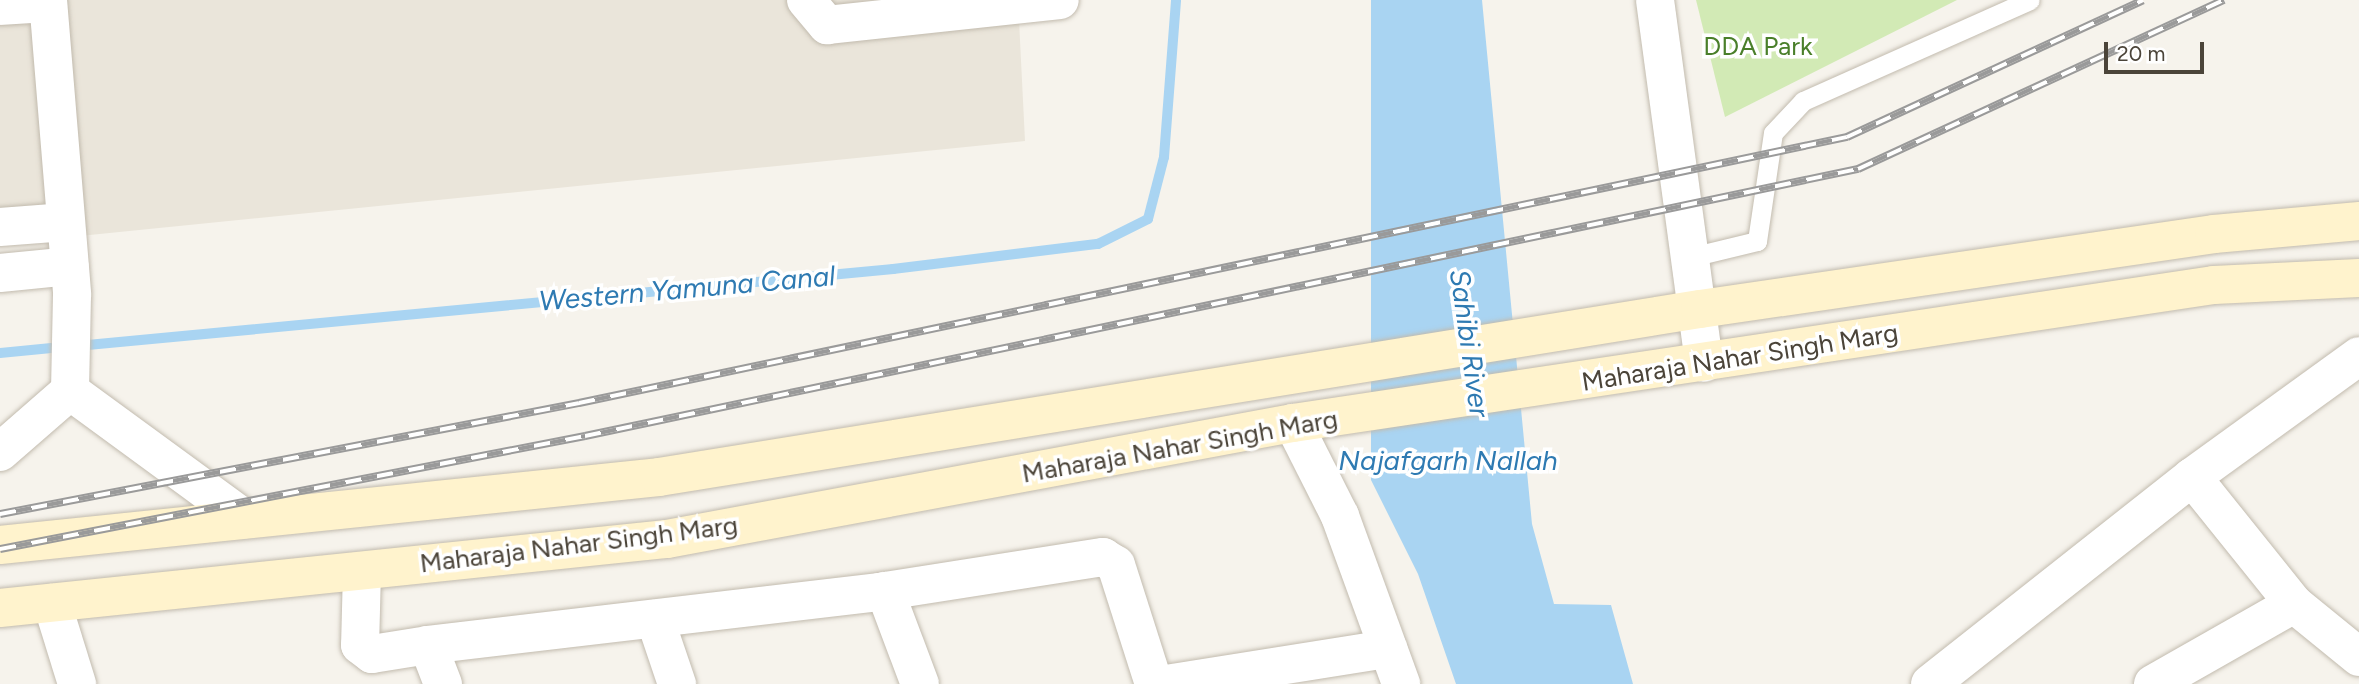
<!DOCTYPE html>
<html>
<head>
<meta charset="utf-8">
<style>
  body { margin:0 }
  #map { position:relative; width:2359px; height:684px; overflow:hidden; background:#f6f3ec; font-family:Figtree,sans-serif }
  div>[style] { position:absolute }
  .residential>* { inset:0; background:#eae5da }
  .green>* { inset:0; background:#d2eab5 }
  .water>* { inset:0; background:#a9d4f2 }
  .stream>* { height:10px; margin:-5px; padding:0 5px; transform-origin:5px; border-radius:5px; background:#a9d4f2 }
  .roads { filter:drop-shadow(0 0 2px #c2bbae) drop-shadow(0 0 2px #c2bbae) }
  .service>* { height:19px; margin:-9.5px; padding:0 9.5px; transform-origin:9.5px; border-radius:9.5px; background:#fff }
  .minor>* { height:38px; margin:-19px; padding:0 19px; transform-origin:19px; border-radius:19px; background:#fff }
  .tertiary>* { height:38px; margin:-19px; padding:0 19px; transform-origin:19px; border-radius:19px; background:#fff }
  .secondary>* { height:38px; margin:-19px; padding:0 19px; transform-origin:19px; border-radius:19px; background:#fff3cd }
  .rail>* { height:8px; margin-top:-4px; transform-origin:0; background:repeating-linear-gradient(90deg,#fff 0 16px,#9a9a9a 0 32px); box-sizing:border-box; border-block:2px solid #9a9a9a }
  span { translate:-50% -50%; white-space:nowrap; text-align:center; line-height:1.15; -webkit-text-stroke:7px #fff; paint-order:stroke }
  .park-label { font-size:26px; color:#4a7f2a }
  .street-label { font-size:26px; color:#4b4439 }
  .water-label { font-size:28px; color:#2e7ab2; font-style:italic }
  .scale { position:absolute; left:2104px; top:42px; width:100px; height:32px; box-sizing:border-box; border:4px solid #4b4439; border-top:0; padding-left:9px; font-size:21px; line-height:24px; white-space:nowrap; color:#4b4439; -webkit-text-stroke:5px #fff; paint-order:stroke }
</style>
</head>
<body>
<div id="map">
  <div class="residential">
    <div style="clip-path:polygon(0 0,1018px 0,1025px 141px,0 244px)"></div>
  </div>
  <div class="green">
    <div style="clip-path:polygon(1696px 0,1957px 0,1725px 117px)"></div>
  </div>
  <div class="water">
    <div style="clip-path:polygon(1371px 0,1482px 0,1532px 524px,1554px 604px,1611px 605px,1633px 684px,1456px 684px,1418px 574px,1371px 480px)"></div>
  </div>
  <div class="stream">
    <div style="left:77px;top:346px;width:820px;rotate:-5.39deg"></div>
    <div style="left:893px;top:269px;width:207px;rotate:-7deg"></div>
    <div style="left:1098px;top:244px;width:56px;rotate:-26.6deg"></div>
    <div style="left:1148px;top:219px;width:64px;rotate:-75.5deg"></div>
    <div style="left:1164px;top:157px;width:157px;rotate:-85.6deg"></div>
    <div style="left:0;top:353px;width:62px;rotate:-5.5deg"></div>
  </div>
  <div class="roads">
    <div class="service">
      <div style="left:1691px;top:257px;width:68px;rotate:-13.6deg"></div>
      <div style="left:1757px;top:241px;width:109px;rotate:-81.6deg"></div>
      <div style="left:1773px;top:133px;width:44px;rotate:-46.8deg"></div>
      <div style="left:1803px;top:101px;width:248px;rotate:-24deg"></div>
    </div>
    <div class="minor">
      <div style="left:48px;top:0;width:296px;rotate:85.3deg"></div>
      <div style="left:72px;top:295px;width:96px;rotate:91.2deg"></div>
      <div style="left:806px;top:0;width:33px;rotate:50deg"></div>
      <div style="left:827px;top:25px;width:234px;rotate:-6.1deg"></div>
      <div style="left:1655px;top:0;width:366px;rotate:82.3deg"></div>
      <div style="left:0;top:6px;width:48px;rotate:-3.6deg"></div>
      <div style="left:0;top:227px;width:66px;rotate:-4.3deg"></div>
      <div style="left:0;top:273px;width:70px;rotate:-5.7deg"></div>
      <div style="left:70px;top:391px;width:217px;rotate:36.2deg"></div>
      <div style="left:0;top:452px;width:93px;rotate:-41.1deg"></div>
      <div style="left:2192px;top:477px;width:163px;rotate:51.2deg"></div>
      <div style="left:2294px;top:604px;width:84px;rotate:39.2deg"></div>
      <div style="left:362px;top:571px;width:74px;rotate:91.5deg"></div>
      <div style="left:360px;top:645px;width:15px;rotate:37deg"></div>
      <div style="left:372px;top:654px;width:57px;rotate:-9.1deg"></div>
      <div style="left:428px;top:645px;width:42px;rotate:69deg"></div>
      <div style="left:879px;top:592px;width:227px;rotate:-8.9deg"></div>
      <div style="left:1103px;top:557px;width:15px;rotate:32deg"></div>
      <div style="left:1116px;top:565px;width:125px;rotate:72.3deg"></div>
      <div style="left:52px;top:603px;width:85px;rotate:72.8deg"></div>
      <div style="left:655px;top:619px;width:69px;rotate:71.3deg"></div>
      <div style="left:428px;top:645px;width:460px;rotate:-6.7deg"></div>
      <div style="left:885px;top:591px;width:99px;rotate:69.4deg"></div>
      <div style="left:1166px;top:684px;width:225px;rotate:-9deg"></div>
      <div style="left:1930px;top:684px;width:334px;rotate:-38.3deg"></div>
      <div style="left:2192px;top:477px;width:206px;rotate:-35.9deg"></div>
      <div style="left:2153px;top:684px;width:162px;rotate:-29.6deg"></div>
    </div>
    <div class="tertiary">
      <div style="left:1293px;top:423px;width:104px;rotate:63.2deg"></div>
      <div style="left:1340px;top:516px;width:179px;rotate:70deg"></div>
    </div>
    <div class="secondary">
      <div style="left:0;top:545px;width:662px;rotate:-5.89deg"></div>
      <div style="left:659px;top:477px;width:1054px;rotate:-9.17deg"></div>
      <div style="left:1700px;top:309px;width:519px;rotate:-8.3deg"></div>
      <div style="left:2214px;top:234px;width:146px;rotate:-5.1deg"></div>
      <div style="left:0;top:608px;width:671px;rotate:-5.91deg"></div>
      <div style="left:667px;top:539px;width:637px;rotate:-10.5deg"></div>
      <div style="left:1293px;top:423px;width:931px;rotate:-8.52deg"></div>
      <div style="left:2214px;top:285px;width:145px;rotate:-2.8deg"></div>
    </div>
  </div>
  <div class="rail">
    <div style="left:0;top:514px;width:590px;rotate:-10.85deg"></div>
    <div style="left:579px;top:403px;width:1296px;rotate:-11.85deg"></div>
    <div style="left:1847px;top:137px;width:326px;rotate:-24.8deg"></div>
    <div style="left:0;top:549px;width:596px;rotate:-10.93deg"></div>
    <div style="left:585px;top:436px;width:1301px;rotate:-11.85deg"></div>
    <div style="left:1858px;top:169px;width:403px;rotate:-24.8deg"></div>
  </div>
  <div class="park-label">
    <span style="left:1758px;top:47px">DDA Park</span>
  </div>
  <div class="street-label">
    <span style="left:1740px;top:358px;rotate:-9deg">Maharaja Nahar Singh Marg</span>
    <span style="left:1180px;top:447px;rotate:-10deg">Maharaja Nahar Singh Marg</span>
    <span style="left:579px;top:545px;rotate:-7deg">Maharaja Nahar Singh Marg</span>
  </div>
  <div class="water-label">
    <span style="left:687px;top:288px;rotate:-5deg">Western Yamuna Canal</span>
    <span style="left:1470px;top:343px;rotate:82deg">Sahibi River</span>
    <span style="left:1448px;top:460px">Najafgarh Nallah</span>
  </div>
  <div class="scale">20 m</div>
</div>
</body>
</html>
